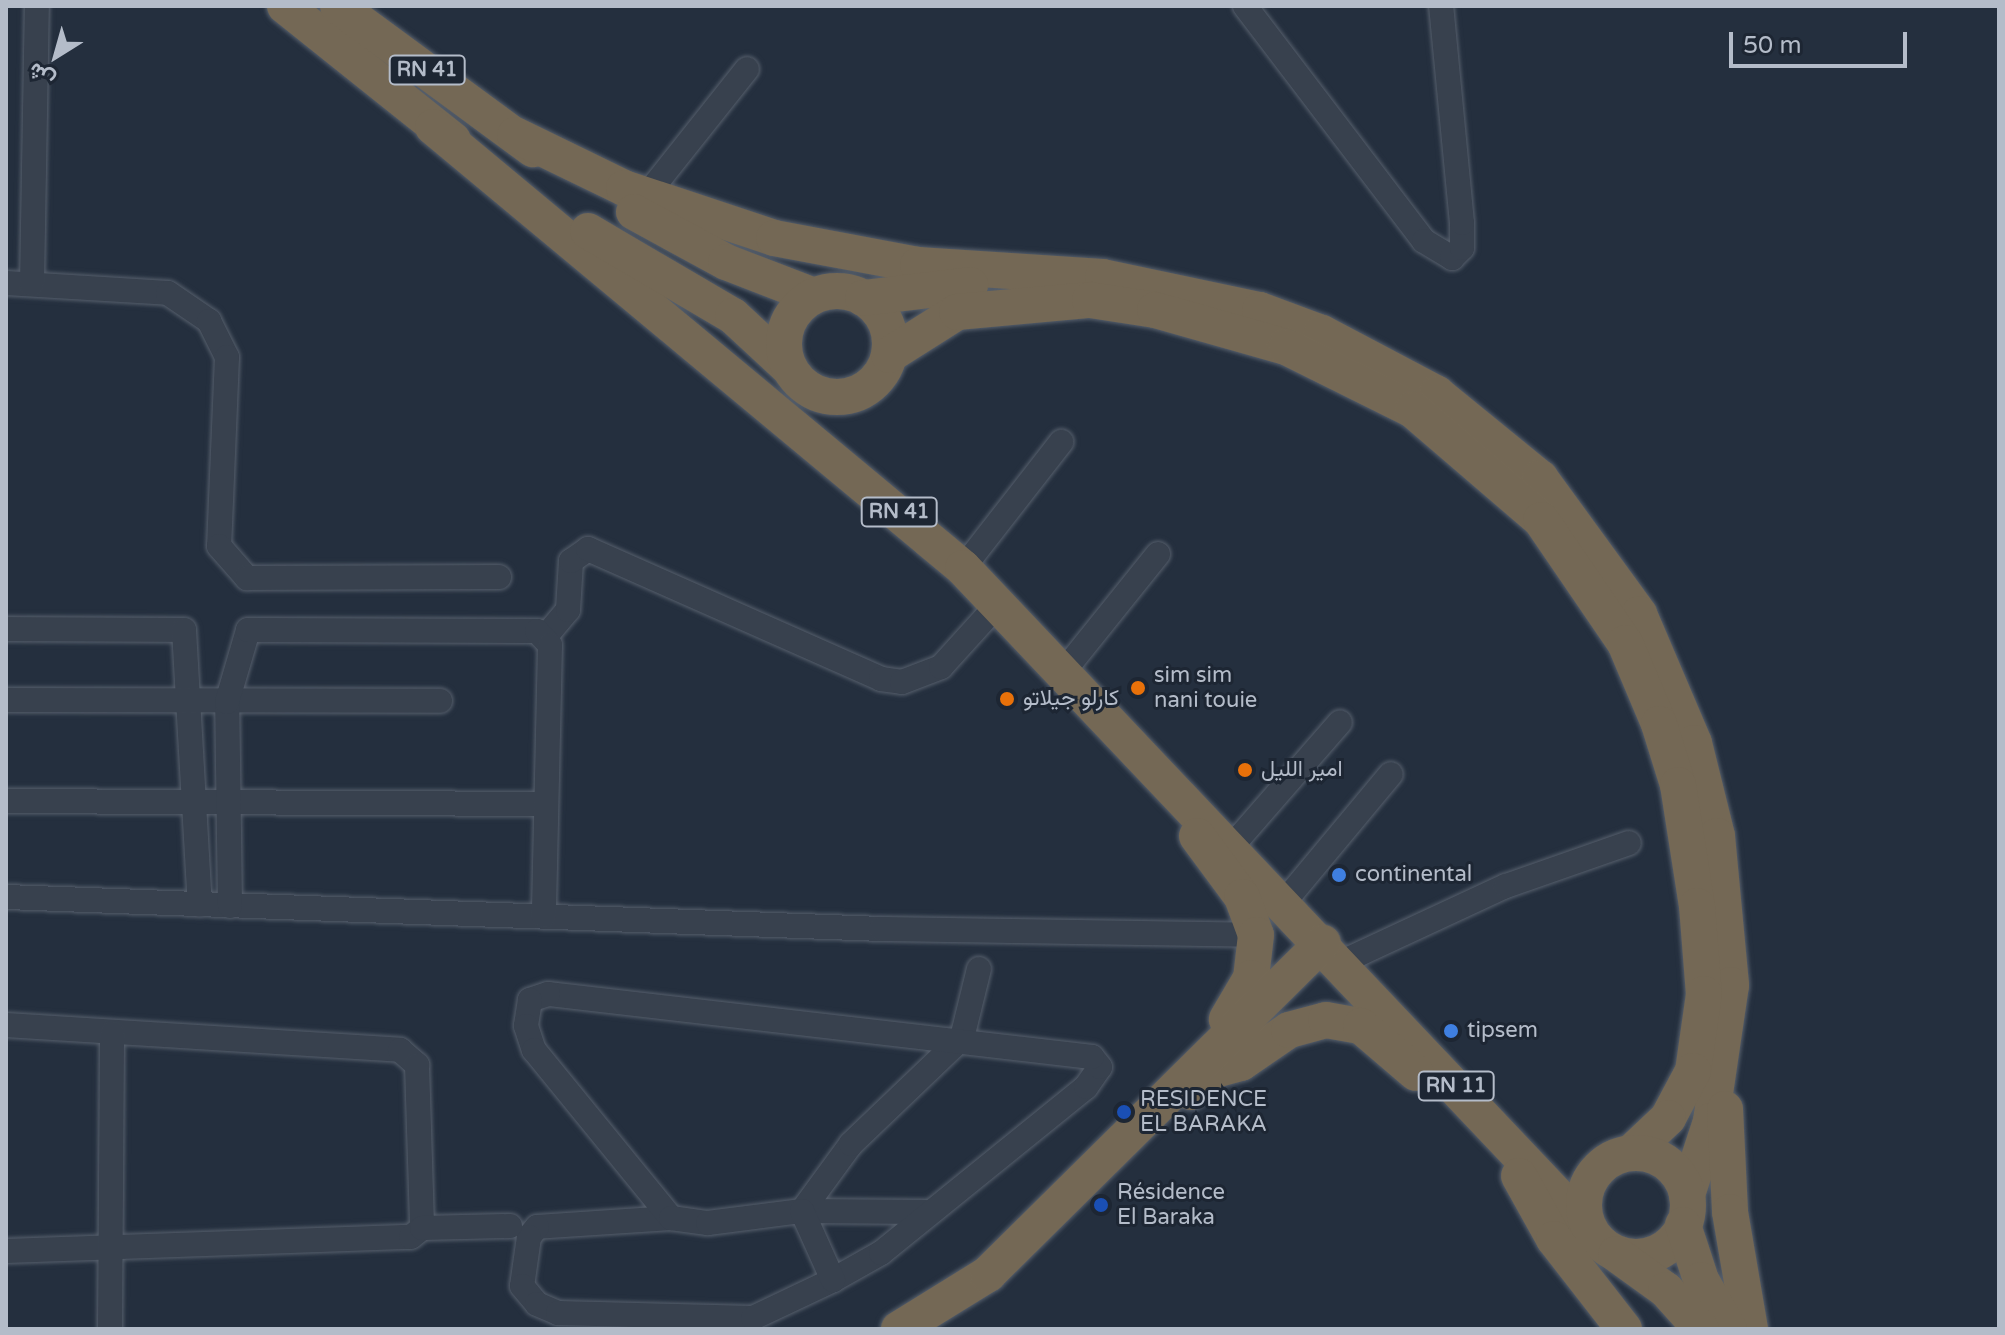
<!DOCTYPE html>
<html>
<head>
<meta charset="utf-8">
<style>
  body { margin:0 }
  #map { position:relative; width:2005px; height:1335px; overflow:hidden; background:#242f3e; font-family:"Varela Round",Vazirmatn,sans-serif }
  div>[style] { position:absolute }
  .roads { filter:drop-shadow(0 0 2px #565f6c) drop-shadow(0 0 2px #565f6c) }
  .minor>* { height:24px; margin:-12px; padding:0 12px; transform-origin:12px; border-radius:12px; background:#38414e }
  .highway>* { height:36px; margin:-18px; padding:0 18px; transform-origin:18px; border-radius:18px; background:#746855 }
  .highway>.ring { margin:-18px; padding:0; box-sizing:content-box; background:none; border:36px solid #746855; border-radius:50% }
  .dots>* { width:22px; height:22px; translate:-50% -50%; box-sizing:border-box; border:4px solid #1d2633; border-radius:50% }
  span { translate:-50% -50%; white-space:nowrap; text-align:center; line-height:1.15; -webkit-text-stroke:6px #1d2633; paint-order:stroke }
  .shield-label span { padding:2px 6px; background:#1d2633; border:2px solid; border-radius:6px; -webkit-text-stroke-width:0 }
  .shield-label { font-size:20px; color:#b4bcc9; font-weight:700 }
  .poi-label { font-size:22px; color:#b4bcc9 }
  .left { translate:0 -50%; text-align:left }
  .frame { position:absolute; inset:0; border:8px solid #b4bcc9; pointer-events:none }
  .north { position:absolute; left:16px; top:16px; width:80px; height:80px; -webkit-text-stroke:6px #1d2633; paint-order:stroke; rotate:217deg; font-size:22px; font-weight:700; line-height:32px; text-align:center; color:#b4bcc9 }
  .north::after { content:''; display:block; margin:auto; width:28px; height:36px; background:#b4bcc9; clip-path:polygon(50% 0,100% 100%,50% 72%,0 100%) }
  .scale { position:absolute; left:1729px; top:32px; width:178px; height:36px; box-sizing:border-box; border:4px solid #b4bcc9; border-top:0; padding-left:10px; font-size:24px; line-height:28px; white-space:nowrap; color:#b4bcc9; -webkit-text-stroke:6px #1d2633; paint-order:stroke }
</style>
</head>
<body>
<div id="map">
  <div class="roads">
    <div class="minor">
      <div style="left:1245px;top:6px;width:295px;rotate:52.7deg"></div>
      <div style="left:1424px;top:241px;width:33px;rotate:31deg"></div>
      <div style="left:1452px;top:258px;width:14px;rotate:-45deg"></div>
      <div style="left:1462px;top:248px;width:25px;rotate:-90deg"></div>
      <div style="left:1462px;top:223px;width:218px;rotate:-95.5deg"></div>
      <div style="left:646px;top:196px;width:162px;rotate:-51.5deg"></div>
      <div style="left:6px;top:283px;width:162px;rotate:3.5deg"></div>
      <div style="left:168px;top:293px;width:50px;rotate:34.3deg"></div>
      <div style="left:209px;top:321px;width:40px;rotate:63.4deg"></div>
      <div style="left:227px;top:357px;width:189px;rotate:92.4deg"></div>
      <div style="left:219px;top:546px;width:43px;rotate:48.8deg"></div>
      <div style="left:247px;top:578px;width:252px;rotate:-0.2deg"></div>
      <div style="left:32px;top:284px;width:278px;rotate:-89deg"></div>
      <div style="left:963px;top:568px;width:160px;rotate:-52.1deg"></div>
      <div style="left:6px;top:629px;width:178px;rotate:0.3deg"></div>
      <div style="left:184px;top:630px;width:275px;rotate:86.7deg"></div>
      <div style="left:546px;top:636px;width:34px;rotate:-50deg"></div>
      <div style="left:568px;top:610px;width:49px;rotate:-86.5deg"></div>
      <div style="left:571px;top:561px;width:21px;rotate:-35deg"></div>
      <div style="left:588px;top:549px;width:321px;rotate:23.9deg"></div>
      <div style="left:881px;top:679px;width:21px;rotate:8deg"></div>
      <div style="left:902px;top:682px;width:42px;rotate:-21deg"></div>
      <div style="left:941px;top:667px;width:86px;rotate:-47.8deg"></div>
      <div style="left:1064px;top:671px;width:150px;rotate:-51.2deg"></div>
      <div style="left:6px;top:700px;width:434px;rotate:0.1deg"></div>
      <div style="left:6px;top:801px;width:538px;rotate:0.32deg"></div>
      <div style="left:1232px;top:846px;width:164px;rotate:-48.9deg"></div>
      <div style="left:6px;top:897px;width:876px;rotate:2.09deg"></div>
      <div style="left:881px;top:929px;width:375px;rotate:0.9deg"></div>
      <div style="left:1285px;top:901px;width:165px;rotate:-50.2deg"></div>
      <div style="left:230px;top:906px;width:204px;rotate:-90.8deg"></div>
      <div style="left:227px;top:702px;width:75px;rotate:-73.7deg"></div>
      <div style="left:248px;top:630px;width:289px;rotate:0.2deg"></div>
      <div style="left:537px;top:631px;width:19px;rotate:47deg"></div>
      <div style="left:550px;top:645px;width:271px;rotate:91.3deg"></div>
      <div style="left:1342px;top:962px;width:181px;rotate:-24.9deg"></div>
      <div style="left:1506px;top:886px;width:130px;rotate:-19.3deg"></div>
      <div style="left:6px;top:1025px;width:395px;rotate:3.6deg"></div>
      <div style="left:400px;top:1050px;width:23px;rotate:41deg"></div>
      <div style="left:417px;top:1065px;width:163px;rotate:88.2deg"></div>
      <div style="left:925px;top:1212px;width:123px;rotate:-179.5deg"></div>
      <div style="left:802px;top:1211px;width:83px;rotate:-53.8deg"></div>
      <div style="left:851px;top:1144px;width:153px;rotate:-43.7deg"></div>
      <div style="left:962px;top:1038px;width:71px;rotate:-76.2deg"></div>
      <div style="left:671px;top:1218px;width:134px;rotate:176.2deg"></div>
      <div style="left:537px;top:1227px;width:13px;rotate:129deg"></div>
      <div style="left:529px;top:1237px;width:49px;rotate:98.1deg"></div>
      <div style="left:522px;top:1286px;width:23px;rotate:50deg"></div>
      <div style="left:537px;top:1304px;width:23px;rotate:23deg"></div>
      <div style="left:558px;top:1313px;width:195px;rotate:1.5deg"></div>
      <div style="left:753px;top:1318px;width:89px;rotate:-25.4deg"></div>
      <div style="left:833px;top:1280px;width:55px;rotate:-29.4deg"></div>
      <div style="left:881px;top:1253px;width:264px;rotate:-39deg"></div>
      <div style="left:1086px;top:1087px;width:24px;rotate:-55deg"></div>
      <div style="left:1100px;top:1067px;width:13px;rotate:-129deg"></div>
      <div style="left:1092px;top:1057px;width:548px;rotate:-173.39deg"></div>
      <div style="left:548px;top:994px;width:19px;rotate:162deg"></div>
      <div style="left:530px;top:1000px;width:26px;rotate:99deg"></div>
      <div style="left:526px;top:1026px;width:25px;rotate:72deg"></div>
      <div style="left:534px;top:1050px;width:217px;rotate:50.8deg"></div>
      <div style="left:671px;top:1218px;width:37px;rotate:8deg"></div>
      <div style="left:708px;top:1223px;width:95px;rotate:-7.3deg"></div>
      <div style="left:802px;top:1211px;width:76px;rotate:65.8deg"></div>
      <div style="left:6px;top:1251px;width:405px;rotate:-2deg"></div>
      <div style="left:411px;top:1237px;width:14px;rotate:-39deg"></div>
      <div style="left:422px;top:1228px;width:88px;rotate:-1.3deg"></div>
      <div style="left:110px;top:1329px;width:296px;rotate:-89.6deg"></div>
    </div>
    <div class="highway">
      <div style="left:285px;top:6px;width:215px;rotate:38.6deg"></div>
      <div style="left:338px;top:6px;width:242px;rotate:36.3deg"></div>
      <div style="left:433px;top:127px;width:689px;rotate:39.76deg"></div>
      <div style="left:963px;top:568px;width:910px;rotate:46.56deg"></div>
      <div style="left:515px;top:135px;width:121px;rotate:25.9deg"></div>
      <div style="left:624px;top:188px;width:158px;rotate:18.4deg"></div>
      <div style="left:774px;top:238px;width:147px;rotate:10.6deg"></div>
      <div style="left:918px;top:265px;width:185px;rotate:3.7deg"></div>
      <div style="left:1103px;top:277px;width:160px;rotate:11.9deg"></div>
      <div style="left:1260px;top:310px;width:66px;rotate:20.4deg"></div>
      <div style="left:1322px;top:333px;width:130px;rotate:27.9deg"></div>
      <div style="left:1437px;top:394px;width:133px;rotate:39.2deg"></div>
      <div style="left:1540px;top:478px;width:168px;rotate:53.9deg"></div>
      <div style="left:1639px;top:614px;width:140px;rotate:66.9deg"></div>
      <div style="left:1694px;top:743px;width:96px;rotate:76.1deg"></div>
      <div style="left:1717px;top:836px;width:150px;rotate:84.6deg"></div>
      <div style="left:1731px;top:985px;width:137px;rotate:98.4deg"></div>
      <div style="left:1711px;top:1121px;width:78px;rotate:108deg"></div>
      <div style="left:634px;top:212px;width:105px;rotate:28.5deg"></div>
      <div style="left:726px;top:262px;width:94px;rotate:21.1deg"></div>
      <div style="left:588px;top:231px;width:168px;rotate:30.4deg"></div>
      <div style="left:733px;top:316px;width:75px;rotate:42.8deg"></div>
      <div class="ring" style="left:784px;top:291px;width:70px;height:70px"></div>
      <div style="left:863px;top:298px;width:108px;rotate:-6.9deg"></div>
      <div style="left:889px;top:355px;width:80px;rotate:-32.3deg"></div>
      <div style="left:957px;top:312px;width:134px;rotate:-5.2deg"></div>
      <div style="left:1090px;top:300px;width:66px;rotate:8.7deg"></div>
      <div style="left:1155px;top:310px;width:136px;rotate:15.8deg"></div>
      <div style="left:1286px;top:347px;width:142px;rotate:26.4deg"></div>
      <div style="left:1413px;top:410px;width:169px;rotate:40.7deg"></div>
      <div style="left:1541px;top:520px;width:149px;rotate:55.7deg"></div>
      <div style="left:1625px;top:643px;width:88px;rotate:67.2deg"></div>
      <div style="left:1659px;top:724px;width:64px;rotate:72.7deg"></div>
      <div style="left:1678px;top:785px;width:122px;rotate:81.1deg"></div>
      <div style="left:1697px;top:906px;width:88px;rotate:85.5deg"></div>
      <div style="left:1704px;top:994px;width:78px;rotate:98.1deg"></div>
      <div style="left:1693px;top:1071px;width:53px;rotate:118deg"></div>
      <div style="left:1668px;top:1118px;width:50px;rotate:136.6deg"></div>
      <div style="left:1197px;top:836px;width:76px;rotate:53.6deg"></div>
      <div style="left:1242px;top:897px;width:40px;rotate:69.8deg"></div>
      <div style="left:1256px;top:935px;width:43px;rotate:96.6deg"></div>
      <div style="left:1251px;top:978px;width:48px;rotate:120.3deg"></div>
      <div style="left:1191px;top:1092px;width:29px;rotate:-46deg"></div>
      <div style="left:1211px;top:1071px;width:31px;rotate:-15deg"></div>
      <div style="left:1241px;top:1063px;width:58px;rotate:-34.5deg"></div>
      <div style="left:1289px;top:1030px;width:38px;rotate:-15deg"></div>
      <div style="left:1326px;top:1020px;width:36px;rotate:10deg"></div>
      <div style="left:1361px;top:1026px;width:72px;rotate:40.5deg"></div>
      <div style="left:1725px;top:1109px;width:103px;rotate:87.2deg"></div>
      <div style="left:1730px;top:1212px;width:119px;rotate:80.3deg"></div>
      <div class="ring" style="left:1584px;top:1153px;width:68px;height:68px"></div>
      <div style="left:1519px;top:1176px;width:72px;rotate:60.9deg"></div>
      <div style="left:1554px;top:1239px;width:114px;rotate:52.1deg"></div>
      <div style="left:1683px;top:1225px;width:58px;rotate:71.9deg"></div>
      <div style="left:1701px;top:1280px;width:56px;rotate:60.3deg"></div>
      <div style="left:1616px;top:1254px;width:62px;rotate:35.8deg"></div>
      <div style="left:1666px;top:1290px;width:52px;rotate:48.1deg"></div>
      <div style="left:899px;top:1329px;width:105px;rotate:-31.7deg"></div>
      <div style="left:988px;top:1274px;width:471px;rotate:-44.7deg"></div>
    </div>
  </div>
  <div class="dots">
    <div style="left:1138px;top:688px;background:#e8710a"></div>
    <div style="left:1007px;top:699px;background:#e8710a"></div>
    <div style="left:1245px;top:770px;background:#e8710a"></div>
    <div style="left:1339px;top:875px;background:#3f7fe0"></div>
    <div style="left:1451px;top:1031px;background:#3f7fe0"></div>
    <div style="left:1124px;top:1112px;background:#1a4fb4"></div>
    <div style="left:1101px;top:1205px;background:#1a4fb4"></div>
  </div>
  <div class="shield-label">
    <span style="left:427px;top:70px">RN 41</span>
    <span style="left:899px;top:512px">RN 41</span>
    <span style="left:1456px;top:1086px">RN 11</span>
  </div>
  <div class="poi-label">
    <span class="left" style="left:1154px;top:688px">sim sim<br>nani touie</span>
    <span class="left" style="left:1023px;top:699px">كارلو جيلاتو</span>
    <span class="left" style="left:1261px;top:770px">امير الليل</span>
    <span class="left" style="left:1355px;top:875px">continental</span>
    <span class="left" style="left:1467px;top:1031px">tipsem</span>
    <span class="left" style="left:1140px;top:1112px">RESIDENCE<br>EL BARAKA</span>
    <span class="left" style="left:1117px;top:1205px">Résidence<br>El Baraka</span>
  </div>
  <div class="frame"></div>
  <div class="north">ش</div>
  <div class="scale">50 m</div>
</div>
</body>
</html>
